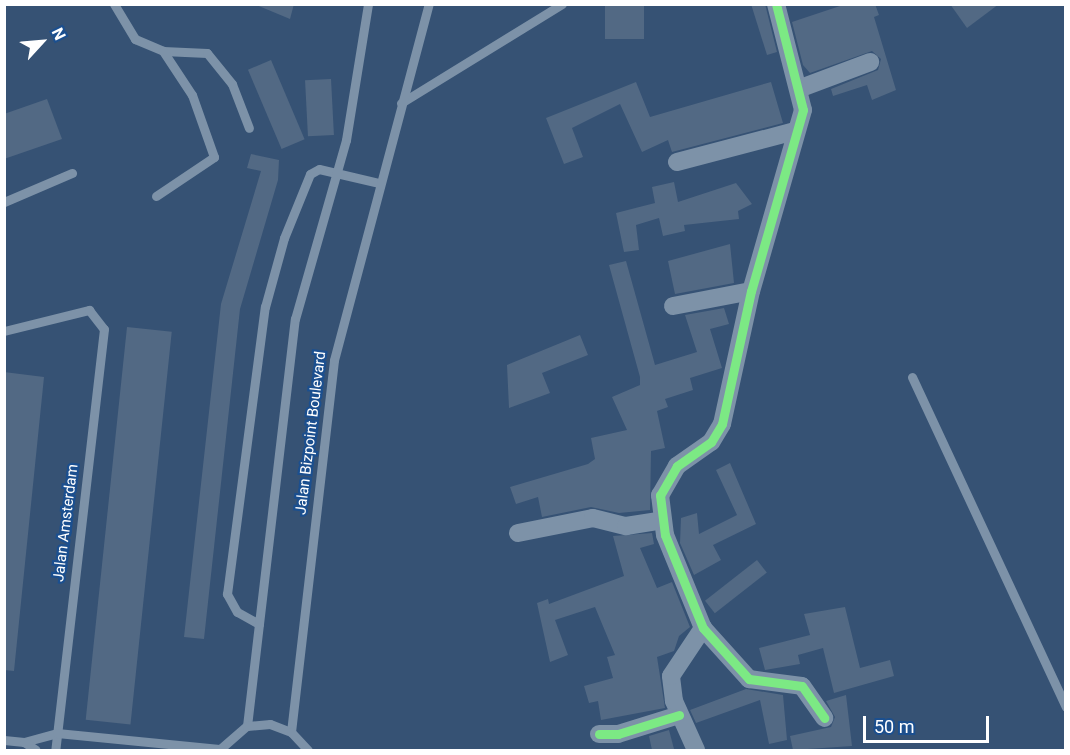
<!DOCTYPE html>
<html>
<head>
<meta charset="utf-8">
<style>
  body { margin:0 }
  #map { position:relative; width:1070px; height:755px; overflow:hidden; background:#365274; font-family:Roboto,sans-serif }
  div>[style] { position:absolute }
  .building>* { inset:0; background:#526984; transform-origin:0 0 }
  .service>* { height:9px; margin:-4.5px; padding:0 4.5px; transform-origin:4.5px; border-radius:4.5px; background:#7d92a8 }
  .minor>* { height:18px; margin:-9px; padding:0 9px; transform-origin:9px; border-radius:9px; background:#7d92a8 }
  .cycleway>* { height:9px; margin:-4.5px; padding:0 4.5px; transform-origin:4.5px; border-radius:4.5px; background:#7ce984 }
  span { translate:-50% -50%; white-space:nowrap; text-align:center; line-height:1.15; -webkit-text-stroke:4.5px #1b4f8f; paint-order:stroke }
  .street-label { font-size:15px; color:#fff }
  .frame { position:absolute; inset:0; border:6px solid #fff; pointer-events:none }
  .north { position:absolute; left:12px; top:12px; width:60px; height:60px; -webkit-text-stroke:4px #1b4f8f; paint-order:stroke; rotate:64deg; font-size:16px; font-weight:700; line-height:24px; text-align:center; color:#fff }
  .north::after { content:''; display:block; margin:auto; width:21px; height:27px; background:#fff; clip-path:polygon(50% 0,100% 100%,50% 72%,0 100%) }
  .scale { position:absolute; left:863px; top:716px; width:126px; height:27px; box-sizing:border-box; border:3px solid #fff; border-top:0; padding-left:8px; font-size:18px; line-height:21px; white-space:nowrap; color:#fff; -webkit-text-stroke:4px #1b4f8f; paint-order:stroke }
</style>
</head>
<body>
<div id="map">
  <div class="building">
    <div style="clip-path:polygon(254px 4px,294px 4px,290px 19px)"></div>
    <div style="left:605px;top:4px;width:39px;height:35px"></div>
    <div style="clip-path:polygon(751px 4px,765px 4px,777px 52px,767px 55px)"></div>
    <div style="clip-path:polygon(846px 4px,875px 4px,879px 15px,874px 17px,896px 90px,872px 100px,867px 85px,833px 96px,831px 89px,878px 70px,881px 59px,872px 51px,810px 73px,803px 65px,792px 22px)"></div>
    <div style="clip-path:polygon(950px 4px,999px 4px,967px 28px)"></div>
    <div style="left:271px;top:60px;width:86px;height:25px;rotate:67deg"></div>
    <div style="left:331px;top:79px;width:56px;height:26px;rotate:87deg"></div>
    <div style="clip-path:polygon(636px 82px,650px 117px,771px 82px,783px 123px,672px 152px,668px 140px,642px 152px,620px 104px,572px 128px,583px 157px,564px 164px,546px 118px)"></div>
    <div style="clip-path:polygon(47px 99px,62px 139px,4px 159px,4px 114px)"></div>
    <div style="clip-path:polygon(251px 154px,279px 160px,278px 180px,240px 309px,204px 639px,184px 637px,221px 304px,261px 171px,247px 168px)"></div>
    <div style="clip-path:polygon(674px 182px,678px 202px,736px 183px,752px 204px,738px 211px,739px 219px,684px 225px,685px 231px,663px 236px,659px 218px,636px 225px,639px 250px,624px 252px,616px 213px,655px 203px,652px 187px)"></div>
    <div style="clip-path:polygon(730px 244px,734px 283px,675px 294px,668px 261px)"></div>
    <div style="clip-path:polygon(626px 261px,655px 365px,697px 352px,685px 315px,724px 308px,729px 324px,710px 329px,722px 368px,690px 378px,693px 390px,665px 399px,668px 407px,657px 411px,665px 448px,651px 451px,650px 510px,619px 513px,591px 507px,542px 517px,538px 497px,516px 504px,510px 487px,588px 464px,595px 459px,591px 438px,627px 430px,612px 397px,640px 385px,640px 377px,609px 265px)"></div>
    <div style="left:127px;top:327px;width:45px;height:395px;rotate:6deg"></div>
    <div style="clip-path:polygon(580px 335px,588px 355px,542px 373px,550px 393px,509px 408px,507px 365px)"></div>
    <div style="clip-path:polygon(4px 372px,44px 377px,14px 671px,4px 670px)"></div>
    <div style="clip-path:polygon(730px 463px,756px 524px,713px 545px,721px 560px,694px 575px,680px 543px,681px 518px,697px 513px,699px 534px,737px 515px,716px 470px)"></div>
    <div style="clip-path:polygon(652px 533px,654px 544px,640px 548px,657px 588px,672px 582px,690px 627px,679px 636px,674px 651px,657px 657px,665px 708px,601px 720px,598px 701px,589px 703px,584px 686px,613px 678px,607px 657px,615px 655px,595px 607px,555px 620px,568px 655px,550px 662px,537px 603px,548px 599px,549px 604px,624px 576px,613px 536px)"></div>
    <div style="left:757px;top:560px;width:16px;height:66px;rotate:52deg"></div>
    <div style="clip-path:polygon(845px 607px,860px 668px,890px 660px,894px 676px,834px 693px,823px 648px,798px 655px,800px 664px,765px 670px,759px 648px,810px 635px,804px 614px)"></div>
    <div style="clip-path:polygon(746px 689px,783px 695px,787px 740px,769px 744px,760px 700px,696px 723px,690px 710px)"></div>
    <div style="clip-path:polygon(846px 695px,852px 746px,793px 750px,790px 736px,831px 727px,835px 717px,826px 701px)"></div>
    <div style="clip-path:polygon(669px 730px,674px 749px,652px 750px,649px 736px)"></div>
  </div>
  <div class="service">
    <div style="left:114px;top:4px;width:41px;rotate:59deg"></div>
    <div style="left:135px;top:39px;width:30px;rotate:23deg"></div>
    <div style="left:163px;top:51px;width:44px;rotate:2.6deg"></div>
    <div style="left:207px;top:53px;width:40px;rotate:51deg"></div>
    <div style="left:232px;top:84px;width:47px;rotate:68.9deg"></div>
    <div style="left:401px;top:103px;width:189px;rotate:-31.6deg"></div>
    <div style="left:156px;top:196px;width:70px;rotate:-33.9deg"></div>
    <div style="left:214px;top:157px;width:66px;rotate:-109.5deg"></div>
    <div style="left:192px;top:95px;width:53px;rotate:-123.4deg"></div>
    <div style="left:4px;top:202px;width:74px;rotate:-23.1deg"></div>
    <div style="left:4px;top:331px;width:88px;rotate:-13.9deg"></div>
    <div style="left:89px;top:310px;width:24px;rotate:52deg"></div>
    <div style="left:104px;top:329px;width:424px;rotate:96.6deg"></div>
    <div style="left:912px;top:377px;width:364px;rotate:65deg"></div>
    <div style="left:259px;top:624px;width:25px;rotate:-151deg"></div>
    <div style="left:237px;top:612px;width:21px;rotate:-119deg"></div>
    <div style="left:227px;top:594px;width:290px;rotate:-82.5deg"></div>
    <div style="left:265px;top:307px;width:72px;rotate:-74.6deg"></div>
    <div style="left:284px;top:238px;width:69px;rotate:-67.9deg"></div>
    <div style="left:310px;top:174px;width:10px;rotate:-29deg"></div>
    <div style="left:319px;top:169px;width:62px;rotate:13.1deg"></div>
    <div style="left:247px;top:726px;width:410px;rotate:-83.3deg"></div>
    <div style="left:295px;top:319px;width:186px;rotate:-74.1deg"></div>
    <div style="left:346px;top:140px;width:138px;rotate:-80.8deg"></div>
    <div style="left:291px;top:732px;width:374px;rotate:-83.4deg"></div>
    <div style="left:334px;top:360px;width:368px;rotate:-75.1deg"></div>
    <div style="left:4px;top:740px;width:20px;rotate:6deg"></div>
    <div style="left:24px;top:742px;width:34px;rotate:-15deg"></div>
    <div style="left:57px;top:733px;width:163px;rotate:5.6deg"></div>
    <div style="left:24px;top:742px;width:14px;rotate:34deg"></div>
    <div style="left:219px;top:750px;width:37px;rotate:-41deg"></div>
    <div style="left:247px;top:726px;width:23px;rotate:-5deg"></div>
    <div style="left:270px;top:724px;width:22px;rotate:21deg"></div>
    <div style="left:291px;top:732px;width:25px;rotate:47deg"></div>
  </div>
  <div class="minor">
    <div style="left:776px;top:4px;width:109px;rotate:75.7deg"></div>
    <div style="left:803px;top:110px;width:188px;rotate:106deg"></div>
    <div style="left:751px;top:291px;width:136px;rotate:102.3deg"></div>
    <div style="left:722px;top:424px;width:21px;rotate:121deg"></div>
    <div style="left:711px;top:442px;width:42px;rotate:144.8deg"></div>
    <div style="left:677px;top:466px;width:34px;rotate:120deg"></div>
    <div style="left:660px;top:495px;width:40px;rotate:82.9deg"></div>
    <div style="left:665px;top:535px;width:100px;rotate:67.8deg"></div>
    <div style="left:703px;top:628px;width:69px;rotate:48deg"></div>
    <div style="left:749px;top:679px;width:53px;rotate:7.5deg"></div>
    <div style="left:802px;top:686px;width:39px;rotate:55deg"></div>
    <div style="left:801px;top:88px;width:74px;rotate:-20.6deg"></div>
    <div style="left:677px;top:162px;width:122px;rotate:-14.7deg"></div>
    <div style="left:673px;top:306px;width:79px;rotate:-10.9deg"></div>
    <div style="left:518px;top:533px;width:76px;rotate:-11.3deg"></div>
    <div style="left:593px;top:518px;width:34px;rotate:14deg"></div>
    <div style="left:626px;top:526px;width:36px;rotate:-9deg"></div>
    <div style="left:599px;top:734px;width:19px"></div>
    <div style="left:618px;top:734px;width:64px;rotate:-17.3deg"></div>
    <div style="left:696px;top:750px;width:54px;rotate:-114.2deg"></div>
    <div style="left:674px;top:701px;width:25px;rotate:-97deg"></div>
    <div style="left:671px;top:676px;width:58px;rotate:-56.3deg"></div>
  </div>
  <div class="cycleway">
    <div style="left:776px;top:4px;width:109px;rotate:75.7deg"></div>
    <div style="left:803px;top:110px;width:188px;rotate:106deg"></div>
    <div style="left:751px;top:291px;width:136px;rotate:102.3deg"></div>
    <div style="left:722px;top:424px;width:21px;rotate:121deg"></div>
    <div style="left:711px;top:442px;width:42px;rotate:144.8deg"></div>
    <div style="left:677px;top:466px;width:34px;rotate:120deg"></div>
    <div style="left:660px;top:495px;width:40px;rotate:82.9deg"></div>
    <div style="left:665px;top:535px;width:100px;rotate:67.8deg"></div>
    <div style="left:703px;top:628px;width:69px;rotate:48deg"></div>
    <div style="left:749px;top:679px;width:53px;rotate:7.5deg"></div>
    <div style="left:802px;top:686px;width:39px;rotate:55deg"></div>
    <div style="left:599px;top:734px;width:19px"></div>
    <div style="left:618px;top:734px;width:64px;rotate:-17.3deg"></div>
  </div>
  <div class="street-label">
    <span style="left:311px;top:433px;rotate:-83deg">Jalan Bizpoint Boulevard</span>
    <span style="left:66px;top:523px;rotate:-83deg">Jalan Amsterdam</span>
  </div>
  <div class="frame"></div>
  <div class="north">N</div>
  <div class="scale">50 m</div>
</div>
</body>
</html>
